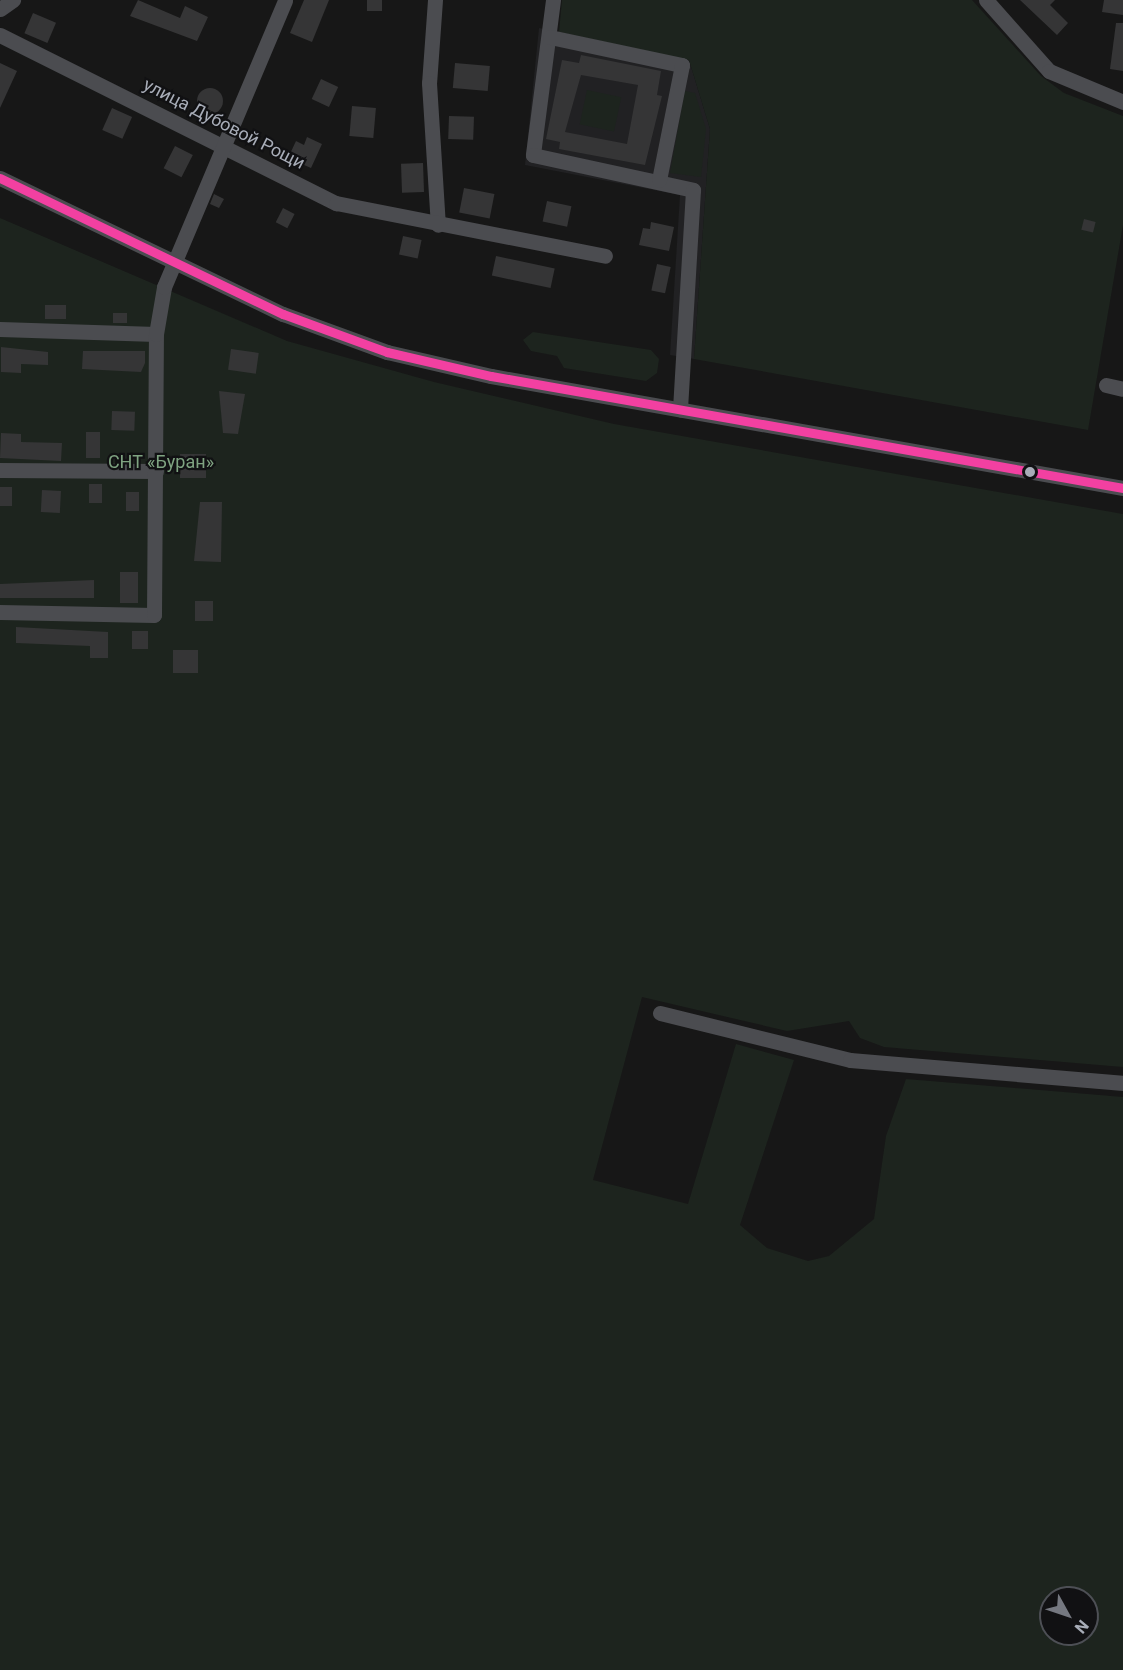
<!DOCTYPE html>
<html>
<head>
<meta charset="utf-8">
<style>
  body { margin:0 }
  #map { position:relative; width:1123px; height:1670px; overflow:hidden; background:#171717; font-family:Roboto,sans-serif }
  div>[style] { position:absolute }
  .built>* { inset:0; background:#212123 }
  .green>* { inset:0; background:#1d241e; transform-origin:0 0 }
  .building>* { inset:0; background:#353536; transform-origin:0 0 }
  .round { border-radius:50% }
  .minor>* { height:15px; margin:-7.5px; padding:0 7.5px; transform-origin:7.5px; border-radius:7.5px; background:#4b4c50 }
  .bus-1>* { height:9px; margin:-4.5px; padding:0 4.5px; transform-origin:4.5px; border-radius:4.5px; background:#f240a1 }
  .dots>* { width:16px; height:16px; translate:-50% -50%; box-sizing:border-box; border:3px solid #111113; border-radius:50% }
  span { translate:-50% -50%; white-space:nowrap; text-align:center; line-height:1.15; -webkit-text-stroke:4.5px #111113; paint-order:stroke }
  .street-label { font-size:18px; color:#a8adb8 }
  .park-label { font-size:18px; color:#7fa381 }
  .north { position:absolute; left:1039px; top:1586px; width:60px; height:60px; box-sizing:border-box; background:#111113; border:2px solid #4d4f55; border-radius:50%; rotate:130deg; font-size:16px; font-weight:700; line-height:24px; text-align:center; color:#a8adb8 }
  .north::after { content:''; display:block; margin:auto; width:21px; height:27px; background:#757880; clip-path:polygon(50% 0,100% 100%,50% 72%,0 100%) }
</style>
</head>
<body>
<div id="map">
  <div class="built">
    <div style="clip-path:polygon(539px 28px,689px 60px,710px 129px,694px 359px,670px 355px,680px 195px,525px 165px)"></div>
  </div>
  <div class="green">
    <div style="clip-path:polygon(562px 0,972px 0,1041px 76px,1064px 93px,1123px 116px,1123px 225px,1088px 430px,694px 359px,710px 129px,689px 60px,559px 32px)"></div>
    <div style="left:587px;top:90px;width:35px;height:35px;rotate:12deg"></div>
    <div style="clip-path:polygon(685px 91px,695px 93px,706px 129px,701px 177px,670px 173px)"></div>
    <div style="clip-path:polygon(evenodd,0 218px,287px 341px,434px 382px,614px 424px,1123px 514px,1123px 1067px,884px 1047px,860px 1038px,849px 1021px,787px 1031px,642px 997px,593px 1180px,688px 1204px,736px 1044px,794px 1060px,740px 1225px,767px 1248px,808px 1261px,829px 1256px,874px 1219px,886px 1136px,906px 1079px,1123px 1097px,1123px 1670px,0 1670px,0 218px,1051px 1598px,1087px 1598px,1087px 1634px,1051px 1634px,1051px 1598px)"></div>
    <div style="clip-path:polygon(533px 332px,651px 350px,659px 359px,657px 373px,646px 381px,564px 368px,557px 356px,531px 351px,523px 340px)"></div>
  </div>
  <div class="building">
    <div style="clip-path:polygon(138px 0,180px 18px,185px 6px,208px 17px,197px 41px,130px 16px)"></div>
    <div style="clip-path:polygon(304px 0,329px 0,312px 42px,290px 33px)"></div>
    <div style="left:367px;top:0;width:15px;height:11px"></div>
    <div style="clip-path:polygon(1020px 0,1055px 0,1050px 5px,1068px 23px,1057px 35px)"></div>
    <div style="clip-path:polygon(1104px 0,1123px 0,1123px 15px,1102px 12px)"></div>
    <div style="left:33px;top:13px;width:25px;height:22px;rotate:23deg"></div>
    <div style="clip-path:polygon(1116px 23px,1123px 23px,1123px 71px,1110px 69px)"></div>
    <div style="clip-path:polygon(evenodd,581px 55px,661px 71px,657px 95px,662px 96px,645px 165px,559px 149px,560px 142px,546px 139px,562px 60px,579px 63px,581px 55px,581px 75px,638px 85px,627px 144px,565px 132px,581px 75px)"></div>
    <div style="clip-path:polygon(0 63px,17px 71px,0 108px)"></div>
    <div style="left:455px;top:63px;width:35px;height:25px;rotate:5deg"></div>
    <div style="left:321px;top:79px;width:19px;height:22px;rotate:25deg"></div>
    <div class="round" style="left:197px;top:88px;width:26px;height:26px"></div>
    <div style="left:352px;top:106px;width:24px;height:30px;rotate:5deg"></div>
    <div style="left:112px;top:108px;width:22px;height:24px;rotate:24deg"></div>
    <div style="left:449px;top:116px;width:25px;height:23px;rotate:2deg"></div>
    <div style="clip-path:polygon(307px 137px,322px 144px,311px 168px,288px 158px,296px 141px,304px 145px)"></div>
    <div style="left:175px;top:146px;width:20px;height:25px;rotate:27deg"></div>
    <div style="left:423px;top:163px;width:29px;height:22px;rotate:88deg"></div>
    <div style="left:464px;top:188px;width:31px;height:25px;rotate:11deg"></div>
    <div style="clip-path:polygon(214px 194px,224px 199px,219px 208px,210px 204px)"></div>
    <div style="left:547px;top:201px;width:25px;height:21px;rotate:12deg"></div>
    <div style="left:283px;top:208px;width:13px;height:16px;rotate:27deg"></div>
    <div style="left:1084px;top:219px;width:12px;height:11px;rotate:14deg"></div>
    <div style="clip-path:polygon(651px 222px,674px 227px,669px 251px,639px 245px,643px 228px,650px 229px)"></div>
    <div style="left:403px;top:236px;width:19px;height:19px;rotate:12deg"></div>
    <div style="left:496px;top:256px;width:60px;height:20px;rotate:12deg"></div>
    <div style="left:657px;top:264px;width:14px;height:27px;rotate:12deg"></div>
    <div style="left:66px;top:305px;width:14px;height:21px;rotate:90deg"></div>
    <div style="left:113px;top:313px;width:14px;height:10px"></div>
    <div style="clip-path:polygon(1px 347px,48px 352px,48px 365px,21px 364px,21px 373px,1px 372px)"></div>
    <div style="left:231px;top:349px;width:28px;height:21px;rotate:8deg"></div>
    <div style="clip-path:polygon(83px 351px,145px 351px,145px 363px,141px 372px,82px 369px)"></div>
    <div style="clip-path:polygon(219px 391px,245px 394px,238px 434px,223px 433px)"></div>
    <div style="left:112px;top:411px;width:23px;height:19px;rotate:2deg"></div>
    <div style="left:86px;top:432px;width:14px;height:26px"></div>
    <div style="clip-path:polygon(1px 433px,21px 434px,21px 442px,62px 443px,61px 461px,0 458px)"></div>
    <div style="left:180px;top:454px;width:26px;height:24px"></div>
    <div style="left:89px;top:484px;width:13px;height:19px"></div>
    <div style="left:0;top:487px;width:12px;height:19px"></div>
    <div style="left:42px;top:490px;width:19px;height:22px;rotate:3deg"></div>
    <div style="left:126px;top:492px;width:13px;height:19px"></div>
    <div style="clip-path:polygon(200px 502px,222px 502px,221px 562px,194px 561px)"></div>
    <div style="left:120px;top:572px;width:18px;height:31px"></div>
    <div style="clip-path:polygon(94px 580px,94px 598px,0 598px,0 584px)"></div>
    <div style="left:195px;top:601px;width:18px;height:20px"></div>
    <div style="clip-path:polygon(16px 627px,108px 632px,108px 658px,90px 658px,90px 646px,16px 643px)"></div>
    <div style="left:132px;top:631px;width:16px;height:18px"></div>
    <div style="left:173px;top:650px;width:25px;height:23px"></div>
  </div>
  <div class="minor">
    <div style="left:435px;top:0;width:83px;rotate:94.1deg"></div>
    <div style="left:429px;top:83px;width:142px;rotate:86.4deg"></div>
    <div style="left:553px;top:0;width:156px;rotate:97.4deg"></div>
    <div style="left:533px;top:155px;width:164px;rotate:12.3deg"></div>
    <div style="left:693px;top:190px;width:220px;rotate:93.4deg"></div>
    <div style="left:986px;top:0;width:95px;rotate:48.4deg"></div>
    <div style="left:1049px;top:71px;width:80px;rotate:22.7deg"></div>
    <div style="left:0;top:9px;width:16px;rotate:-35deg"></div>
    <div style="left:0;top:35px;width:376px;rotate:26.6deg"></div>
    <div style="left:336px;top:203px;width:274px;rotate:11.1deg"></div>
    <div style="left:550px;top:37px;width:135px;rotate:12deg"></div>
    <div style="left:682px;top:65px;width:117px;rotate:101.3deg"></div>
    <div style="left:0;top:178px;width:314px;rotate:25.7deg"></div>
    <div style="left:283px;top:314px;width:111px;rotate:20.1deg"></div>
    <div style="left:387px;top:352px;width:107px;rotate:13deg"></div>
    <div style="left:491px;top:376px;width:642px;rotate:10.05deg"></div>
    <div style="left:0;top:329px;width:156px;rotate:1.8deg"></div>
    <div style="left:1106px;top:385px;width:17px;rotate:13deg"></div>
    <div style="left:0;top:470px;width:156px;rotate:0.4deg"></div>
    <div style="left:0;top:612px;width:154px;rotate:1.1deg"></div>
    <div style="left:154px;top:615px;width:281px;rotate:-89.6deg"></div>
    <div style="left:156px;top:334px;width:48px;rotate:-80.3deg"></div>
    <div style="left:164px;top:287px;width:311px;rotate:-67.1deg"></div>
    <div style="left:660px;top:1013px;width:196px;rotate:13.9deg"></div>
    <div style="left:850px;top:1060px;width:274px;rotate:4.8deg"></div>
  </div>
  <div class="bus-1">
    <div style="left:0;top:178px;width:314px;rotate:25.7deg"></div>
    <div style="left:283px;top:314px;width:111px;rotate:20.1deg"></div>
    <div style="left:387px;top:352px;width:107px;rotate:13deg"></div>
    <div style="left:491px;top:376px;width:642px;rotate:10.05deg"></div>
  </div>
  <div class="dots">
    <div style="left:1030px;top:472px;background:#a8adb8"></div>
  </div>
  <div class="street-label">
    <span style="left:224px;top:124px;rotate:27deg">улица Дубовой Рощи</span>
  </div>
  <div class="park-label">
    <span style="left:161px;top:462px">СНТ «Буран»</span>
  </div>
  <div class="north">N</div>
</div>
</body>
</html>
